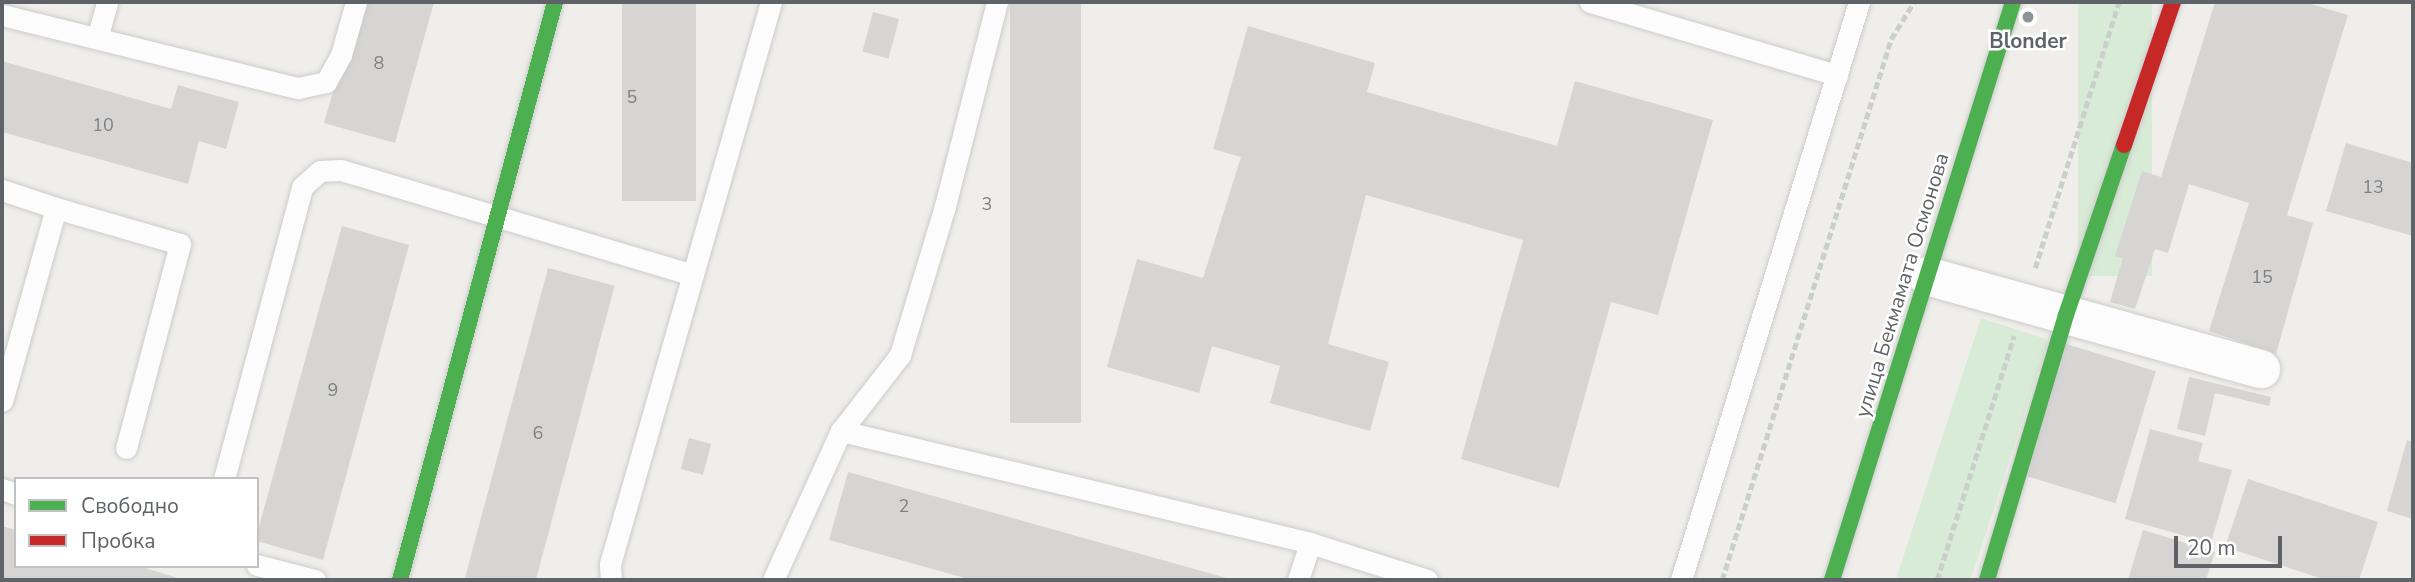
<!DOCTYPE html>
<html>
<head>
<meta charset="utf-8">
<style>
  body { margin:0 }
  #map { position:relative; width:2415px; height:582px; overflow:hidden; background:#efeeea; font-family:"Nunito Sans",sans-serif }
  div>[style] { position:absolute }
  .green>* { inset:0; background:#d8ebd6; transform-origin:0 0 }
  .building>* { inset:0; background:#d6d5d3; transform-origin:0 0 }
  .path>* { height:4.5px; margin-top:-2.25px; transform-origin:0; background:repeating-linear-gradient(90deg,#cacfcc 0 7px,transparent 0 10.5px) }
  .roads { filter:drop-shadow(0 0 2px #cbcccc) drop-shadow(0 0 2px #cbcccc) }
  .lane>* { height:21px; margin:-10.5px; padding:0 10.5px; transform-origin:10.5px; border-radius:10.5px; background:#fdfcfc }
  .street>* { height:38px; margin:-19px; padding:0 19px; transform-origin:19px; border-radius:19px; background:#fdfcfc }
  .fast>* { height:16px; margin:-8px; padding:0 8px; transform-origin:8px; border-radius:8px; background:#4caf50 }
  .jam>* { height:16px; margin:-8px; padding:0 8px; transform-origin:8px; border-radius:8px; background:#c62828 }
  .dots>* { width:19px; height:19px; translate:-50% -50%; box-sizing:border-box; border:4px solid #fff; border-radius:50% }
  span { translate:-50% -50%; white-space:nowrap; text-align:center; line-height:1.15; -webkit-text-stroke:5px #fff; paint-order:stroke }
  .number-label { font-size:18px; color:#7e8184 }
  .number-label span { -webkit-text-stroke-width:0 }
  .poi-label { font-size:21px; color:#5f6368; font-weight:700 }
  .street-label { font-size:21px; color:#5f6368 }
  .frame { position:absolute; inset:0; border:4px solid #5f6368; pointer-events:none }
  .legend { position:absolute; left:14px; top:477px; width:245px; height:91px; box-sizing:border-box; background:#fff; border:2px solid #bfc1c3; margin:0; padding:9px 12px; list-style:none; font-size:21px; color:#5f6368 }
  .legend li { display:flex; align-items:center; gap:14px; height:35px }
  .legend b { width:35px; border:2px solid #bfc1c3 }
  .scale { position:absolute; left:2174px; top:536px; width:108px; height:32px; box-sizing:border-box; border:4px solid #5f6368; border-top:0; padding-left:9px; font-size:21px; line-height:24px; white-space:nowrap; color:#5f6368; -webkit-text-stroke:5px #fff; paint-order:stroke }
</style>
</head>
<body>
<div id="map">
  <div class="green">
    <div style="left:2078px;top:2px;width:74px;height:274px"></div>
    <div style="left:1981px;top:318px;width:71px;height:275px;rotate:18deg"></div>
  </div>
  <div class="building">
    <div style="clip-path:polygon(359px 2px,434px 2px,395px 143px,324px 123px)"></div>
    <div style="left:622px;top:2px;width:74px;height:199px"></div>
    <div style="left:1010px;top:2px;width:71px;height:421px"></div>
    <div style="clip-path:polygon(2215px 2px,2304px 2px,2348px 15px,2287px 215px,2313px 223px,2276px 354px,2209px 331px,2249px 203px,2189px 184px,2168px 253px,2155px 249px,2135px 309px,2110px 302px,2123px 258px,2115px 256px,2142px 171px,2161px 177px)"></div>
    <div style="left:873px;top:12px;width:27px;height:41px;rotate:15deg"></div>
    <div style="clip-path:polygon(1248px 26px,1375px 63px,1367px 92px,1557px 146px,1575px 81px,1713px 120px,1658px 315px,1611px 302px,1559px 488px,1461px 459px,1523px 240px,1366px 195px,1328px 344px,1389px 362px,1370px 431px,1270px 403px,1280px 366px,1212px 346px,1199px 393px,1107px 367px,1137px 259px,1203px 278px,1241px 157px,1213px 149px)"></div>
    <div style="clip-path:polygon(2px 61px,171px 109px,178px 85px,239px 102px,226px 149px,199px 141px,188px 184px,2px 132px)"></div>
    <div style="clip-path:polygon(2346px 143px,2413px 163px,2413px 236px,2326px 211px)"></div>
    <div style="clip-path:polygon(342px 226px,409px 245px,323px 560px,257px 541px,257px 534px)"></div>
    <div style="left:548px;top:268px;width:69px;height:324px;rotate:15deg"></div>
    <div style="left:2063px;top:343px;width:97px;height:138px;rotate:17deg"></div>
    <div style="clip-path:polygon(2189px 377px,2271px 397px,2269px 406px,2215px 393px,2205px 436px,2177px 429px)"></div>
    <div style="clip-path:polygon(2150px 429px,2203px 443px,2198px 461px,2232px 470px,2211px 543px,2125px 519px)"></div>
    <div style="left:689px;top:438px;width:23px;height:32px;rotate:15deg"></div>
    <div style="clip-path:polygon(2407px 440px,2413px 442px,2413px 519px,2387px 511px)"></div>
    <div style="clip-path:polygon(848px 472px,1230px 579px,1230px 580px,972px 580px,829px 540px)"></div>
    <div style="clip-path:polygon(2248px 479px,2378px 522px,2359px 580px,2326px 580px,2225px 547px)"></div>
    <div style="clip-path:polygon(2px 526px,16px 530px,16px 566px,139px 566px,184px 580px,2px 580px)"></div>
    <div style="clip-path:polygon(2143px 530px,2215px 552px,2206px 580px,2128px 580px)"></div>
  </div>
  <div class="path">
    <div style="left:2035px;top:268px;width:279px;rotate:-72.5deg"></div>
    <div style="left:1722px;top:580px;width:567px;rotate:-72.65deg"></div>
    <div style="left:1891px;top:39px;width:44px;rotate:-58.1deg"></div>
    <div style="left:1937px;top:580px;width:256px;rotate:-72.5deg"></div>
  </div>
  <div class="roads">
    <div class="lane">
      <div style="left:997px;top:2px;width:211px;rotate:104.3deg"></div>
      <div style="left:945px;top:206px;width:156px;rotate:106.8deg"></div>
      <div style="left:900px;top:355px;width:96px;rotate:127.8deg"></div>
      <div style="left:841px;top:431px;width:482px;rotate:13.4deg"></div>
      <div style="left:1310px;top:543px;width:123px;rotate:17.5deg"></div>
      <div style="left:1590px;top:2px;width:258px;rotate:16.5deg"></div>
      <div style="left:2px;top:15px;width:305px;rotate:13.9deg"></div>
      <div style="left:298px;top:88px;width:29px;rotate:-12deg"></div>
      <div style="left:326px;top:82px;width:31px;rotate:-61deg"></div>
      <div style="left:341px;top:55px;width:55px;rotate:-74.2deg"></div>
      <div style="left:97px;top:38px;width:37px;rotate:-74deg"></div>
      <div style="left:2px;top:190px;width:57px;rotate:18.4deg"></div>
      <div style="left:56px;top:208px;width:200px;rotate:105.6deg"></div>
      <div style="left:56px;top:208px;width:129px;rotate:16.2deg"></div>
      <div style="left:180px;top:244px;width:211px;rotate:104.8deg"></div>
      <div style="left:224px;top:479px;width:302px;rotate:-75deg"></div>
      <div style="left:302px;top:187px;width:24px;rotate:-42deg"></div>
      <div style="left:320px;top:171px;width:21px;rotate:-3deg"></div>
      <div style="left:341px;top:170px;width:367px;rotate:16.6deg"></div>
      <div style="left:2px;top:489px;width:15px;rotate:20deg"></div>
      <div style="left:257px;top:565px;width:60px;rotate:14.5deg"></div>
      <div style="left:611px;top:580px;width:16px;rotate:-94deg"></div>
      <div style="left:610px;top:564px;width:585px;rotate:-74.01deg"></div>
      <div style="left:773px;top:580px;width:164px;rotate:-65.5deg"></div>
      <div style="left:1298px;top:580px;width:39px;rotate:-72deg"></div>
      <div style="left:1681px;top:580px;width:605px;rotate:-72.88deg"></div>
    </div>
    <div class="street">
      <div style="left:1927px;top:276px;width:347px;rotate:15.6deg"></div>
    </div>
    <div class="fast">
      <div style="left:400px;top:580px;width:598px;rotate:-74.99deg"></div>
      <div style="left:1832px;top:580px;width:606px;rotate:-72.61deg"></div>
      <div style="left:1987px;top:580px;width:277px;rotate:-73.4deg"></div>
      <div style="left:2066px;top:315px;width:180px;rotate:-71.2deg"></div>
    </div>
    <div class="jam">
      <div style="left:2124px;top:145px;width:151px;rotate:-71.1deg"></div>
    </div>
  </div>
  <div class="dots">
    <div style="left:2028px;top:17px;background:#919496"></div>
  </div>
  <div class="number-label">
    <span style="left:379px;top:63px">8</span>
    <span style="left:632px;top:97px">5</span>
    <span style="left:103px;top:125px">10</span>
    <span style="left:2373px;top:187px">13</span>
    <span style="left:987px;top:204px">3</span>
    <span style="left:2262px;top:277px">15</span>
    <span style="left:333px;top:390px">9</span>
    <span style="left:538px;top:433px">6</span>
    <span style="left:904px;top:506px">2</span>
  </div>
  <div class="poi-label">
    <span style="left:2028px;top:41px">Blonder</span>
  </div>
  <div class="street-label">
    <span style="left:1902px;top:285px;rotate:-73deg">улица Бекмамата Осмонова</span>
  </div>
  <div class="frame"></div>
  <ul class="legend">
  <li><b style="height:9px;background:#4caf50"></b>Свободно</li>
  <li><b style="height:9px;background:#c62828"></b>Пробка</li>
  </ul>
  <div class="scale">20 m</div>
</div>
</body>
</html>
